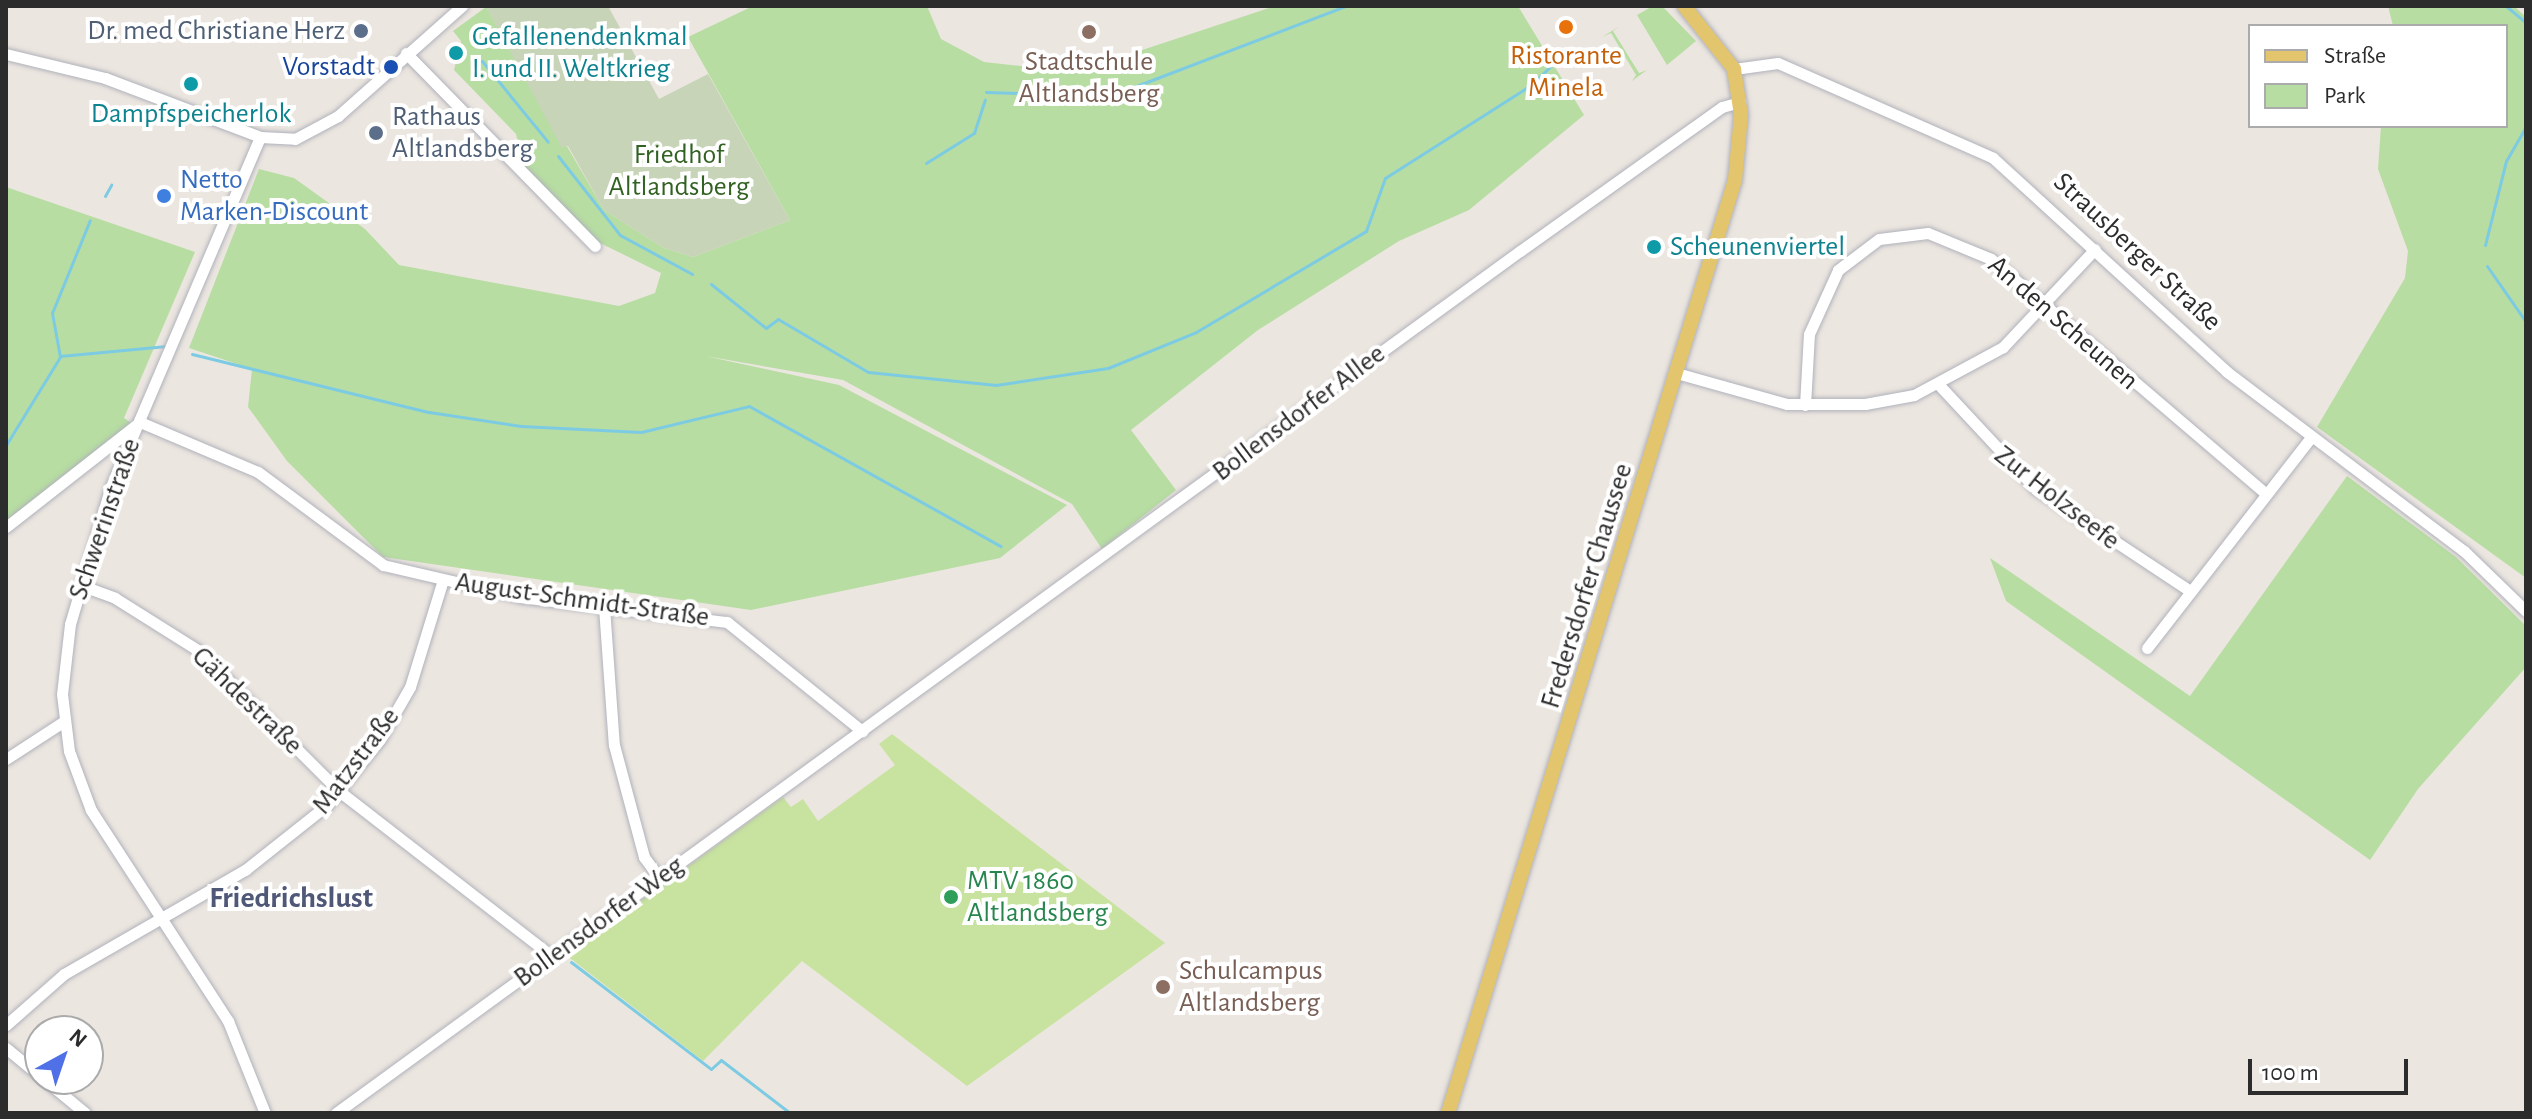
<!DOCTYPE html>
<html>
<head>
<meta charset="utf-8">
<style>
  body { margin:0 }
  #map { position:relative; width:2532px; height:1119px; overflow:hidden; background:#ece6e0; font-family:"Alegreya Sans",sans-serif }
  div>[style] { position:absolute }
  .green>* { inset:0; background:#b7dda2 }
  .cemetery>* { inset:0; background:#c7d4b8 }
  .pitch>* { inset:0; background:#c8e39f }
  .stream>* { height:3px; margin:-1.5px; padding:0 1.5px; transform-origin:1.5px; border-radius:1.5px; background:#7dcbe3 }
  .roads { filter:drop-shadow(0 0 2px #b0b2bb) drop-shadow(0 0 2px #b0b2bb) }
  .minor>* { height:11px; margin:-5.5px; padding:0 5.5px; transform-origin:5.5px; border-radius:5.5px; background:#fff }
  .major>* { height:14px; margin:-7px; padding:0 7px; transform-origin:7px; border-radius:7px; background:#e3c56d }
  .dots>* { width:22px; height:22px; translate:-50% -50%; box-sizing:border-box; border:4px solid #fff; border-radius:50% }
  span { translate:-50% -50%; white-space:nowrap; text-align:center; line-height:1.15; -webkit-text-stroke:8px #fff; paint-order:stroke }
  .service-label { font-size:28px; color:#4e5e75 }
  .right { translate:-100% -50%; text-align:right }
  .left { translate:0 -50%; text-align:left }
  .culture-label { font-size:28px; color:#0d838f }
  .food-label { font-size:28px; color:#c56008 }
  .education-label { font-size:28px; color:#785e54 }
  .transit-label { font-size:28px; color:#164399 }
  .park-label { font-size:28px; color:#316222 }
  .shop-label { font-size:28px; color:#366cbe }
  .street-label { font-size:28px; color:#2c2c2c }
  .leisure-label { font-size:28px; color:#27864d }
  .neighbourhood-label { font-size:30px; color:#505878; font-weight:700 }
  .frame { position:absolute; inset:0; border:8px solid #2c2c2c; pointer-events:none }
  .legend { position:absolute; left:2248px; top:24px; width:260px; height:104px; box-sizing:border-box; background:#fff; border:2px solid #ababab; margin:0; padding:10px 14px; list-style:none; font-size:24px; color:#2c2c2c }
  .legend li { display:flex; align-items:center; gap:16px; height:40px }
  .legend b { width:40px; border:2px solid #ababab }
  .north { position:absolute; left:24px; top:1015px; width:80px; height:80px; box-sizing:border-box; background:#fff; border:2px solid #ababab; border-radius:50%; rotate:40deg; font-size:22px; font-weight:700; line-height:32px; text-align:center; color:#2c2c2c }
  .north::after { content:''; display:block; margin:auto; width:28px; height:36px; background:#5070e8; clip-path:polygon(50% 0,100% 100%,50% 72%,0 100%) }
  .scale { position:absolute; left:2248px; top:1059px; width:160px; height:36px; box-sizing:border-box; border:4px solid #2c2c2c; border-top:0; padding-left:10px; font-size:24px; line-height:28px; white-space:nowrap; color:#2c2c2c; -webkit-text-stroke:6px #fff; paint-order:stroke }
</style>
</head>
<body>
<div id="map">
  <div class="green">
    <div style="clip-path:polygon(753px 6px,927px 6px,941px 39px,984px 62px,1076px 72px,1275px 6px,1518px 6px,1584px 115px,1469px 210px,1399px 241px,1258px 330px,1131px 430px,1176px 490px,1102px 549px,1072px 504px,843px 380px,705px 356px,839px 385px,1067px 505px,1000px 558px,751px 610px,383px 557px,287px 461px,248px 407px,252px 369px,189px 348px,259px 169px,294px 178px,365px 229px,399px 265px,619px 306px,655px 293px,661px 273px,596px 241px,523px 166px,516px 134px,454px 70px,461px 41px,453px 31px,486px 7px,604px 210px,664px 248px,693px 257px,790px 220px,688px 37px)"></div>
    <div style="clip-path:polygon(1653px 6px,1662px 6px,1696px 41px,1667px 65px,1637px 15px)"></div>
    <div style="clip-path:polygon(2388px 6px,2514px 6px,2526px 17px,2526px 578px,2317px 427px,2405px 278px,2408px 251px,2378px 169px,2381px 126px,2506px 126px,2506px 26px,2393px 26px)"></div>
    <div style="clip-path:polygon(1620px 26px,1613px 31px,1639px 73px,1647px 70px,1632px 81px,1636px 75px,1611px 33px,1602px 37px)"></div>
    <div style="clip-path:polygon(6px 187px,195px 252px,124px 418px,134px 425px,6px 521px)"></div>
    <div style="clip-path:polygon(2347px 476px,2456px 557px,2526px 626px,2526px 667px,2418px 789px,2370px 860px,2006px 601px,1990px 558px,2190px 696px)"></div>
  </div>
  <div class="cemetery">
    <div style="clip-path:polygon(608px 6px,659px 99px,708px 74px,790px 220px,693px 257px,664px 248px,604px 210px,568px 146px,562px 148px,486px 7px)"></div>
  </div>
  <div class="pitch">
    <div style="clip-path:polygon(892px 734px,1165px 943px,967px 1086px,802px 961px,703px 1061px,566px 955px,783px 797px,791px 807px,803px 799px,818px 821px,895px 765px,879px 744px)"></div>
  </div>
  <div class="stream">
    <div style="left:2506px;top:6px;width:26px;rotate:40deg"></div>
    <div style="left:482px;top:61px;width:104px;rotate:50.8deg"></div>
    <div style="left:986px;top:92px;width:104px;rotate:1.7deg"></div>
    <div style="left:1090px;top:95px;width:42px;rotate:-9.7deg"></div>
    <div style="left:1131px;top:88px;width:230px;rotate:-20.9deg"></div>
    <div style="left:558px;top:156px;width:100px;rotate:51.9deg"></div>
    <div style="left:620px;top:235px;width:82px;rotate:28.4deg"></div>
    <div style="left:926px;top:163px;width:57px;rotate:-32deg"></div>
    <div style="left:974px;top:133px;width:35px;rotate:-72deg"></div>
    <div style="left:105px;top:196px;width:13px;rotate:-61deg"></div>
    <div style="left:2485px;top:245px;width:87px;rotate:-76deg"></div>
    <div style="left:2506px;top:161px;width:39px;rotate:-60deg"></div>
    <div style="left:2487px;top:266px;width:68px;rotate:55.1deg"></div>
    <div style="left:711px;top:284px;width:70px;rotate:38.7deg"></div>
    <div style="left:766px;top:328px;width:15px;rotate:-37deg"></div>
    <div style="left:778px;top:319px;width:104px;rotate:30.5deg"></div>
    <div style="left:868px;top:372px;width:129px;rotate:5.8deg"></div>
    <div style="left:996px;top:385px;width:113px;rotate:-8.6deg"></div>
    <div style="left:1108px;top:368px;width:95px;rotate:-22.2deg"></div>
    <div style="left:1196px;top:332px;width:198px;rotate:-30.7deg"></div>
    <div style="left:1366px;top:231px;width:56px;rotate:-70.3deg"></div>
    <div style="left:1385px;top:178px;width:173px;rotate:-32.5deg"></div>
    <div style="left:1531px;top:85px;width:42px;rotate:-44deg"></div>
    <div style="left:192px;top:354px;width:244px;rotate:13.8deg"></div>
    <div style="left:429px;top:412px;width:93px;rotate:8.7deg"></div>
    <div style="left:521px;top:426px;width:120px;rotate:2.9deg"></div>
    <div style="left:641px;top:432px;width:111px;rotate:-13.5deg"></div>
    <div style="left:749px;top:406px;width:288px;rotate:29.1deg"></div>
    <div style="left:60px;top:356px;width:107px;rotate:-5.3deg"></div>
    <div style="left:6px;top:445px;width:103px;rotate:-58.5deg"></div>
    <div style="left:60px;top:357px;width:45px;rotate:-100.3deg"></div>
    <div style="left:52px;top:313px;width:100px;rotate:-67.8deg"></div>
    <div style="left:571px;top:962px;width:176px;rotate:37.4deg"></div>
    <div style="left:711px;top:1069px;width:13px;rotate:-42deg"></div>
    <div style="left:721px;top:1060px;width:87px;rotate:37.5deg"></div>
  </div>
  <div class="roads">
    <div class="minor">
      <div style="left:406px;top:53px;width:270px;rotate:45.6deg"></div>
      <div style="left:6px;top:54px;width:102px;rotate:13.6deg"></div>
      <div style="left:105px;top:78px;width:166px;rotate:20.8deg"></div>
      <div style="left:260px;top:137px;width:35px;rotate:3deg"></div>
      <div style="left:295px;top:139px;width:49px;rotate:-28.1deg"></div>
      <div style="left:338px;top:116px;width:166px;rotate:-41.6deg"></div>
      <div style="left:1734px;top:69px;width:44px;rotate:-7.8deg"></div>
      <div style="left:1778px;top:63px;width:235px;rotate:23.8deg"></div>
      <div style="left:1993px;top:158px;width:317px;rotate:42.4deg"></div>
      <div style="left:2227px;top:372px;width:297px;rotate:37.1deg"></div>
      <div style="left:2464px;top:551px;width:86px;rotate:44.1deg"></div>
      <div style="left:260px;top:137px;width:383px;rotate:113.1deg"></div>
      <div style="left:110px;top:489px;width:141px;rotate:106.5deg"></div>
      <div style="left:70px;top:624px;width:70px;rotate:96.5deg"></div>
      <div style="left:62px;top:694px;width:57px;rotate:83deg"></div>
      <div style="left:69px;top:751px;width:63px;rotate:69.6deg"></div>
      <div style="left:91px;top:810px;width:252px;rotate:57deg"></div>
      <div style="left:228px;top:1021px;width:99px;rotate:68.1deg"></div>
      <div style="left:1680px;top:374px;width:111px;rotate:15.7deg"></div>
      <div style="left:1787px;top:404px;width:78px"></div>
      <div style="left:1865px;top:404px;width:50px;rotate:-10.4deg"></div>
      <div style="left:1914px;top:395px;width:101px;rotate:-28.3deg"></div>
      <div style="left:2003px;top:347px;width:134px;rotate:-46.8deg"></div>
      <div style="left:1940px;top:386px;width:141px;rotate:47deg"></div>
      <div style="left:2036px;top:489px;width:185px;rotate:33.5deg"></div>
      <div style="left:1805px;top:405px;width:71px;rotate:-86.8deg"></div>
      <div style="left:1809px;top:334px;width:70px;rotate:-65.6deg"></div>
      <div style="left:1838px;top:270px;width:51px;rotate:-37.1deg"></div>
      <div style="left:1879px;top:239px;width:49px;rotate:-7deg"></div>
      <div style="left:1928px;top:233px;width:68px;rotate:22.4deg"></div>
      <div style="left:1991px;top:259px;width:362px;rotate:40.5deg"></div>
      <div style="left:140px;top:422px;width:128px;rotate:23deg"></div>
      <div style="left:258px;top:472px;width:156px;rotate:36.6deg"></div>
      <div style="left:383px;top:565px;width:141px;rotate:13.1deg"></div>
      <div style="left:520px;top:597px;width:209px;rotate:6.9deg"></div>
      <div style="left:727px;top:622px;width:174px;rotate:38.9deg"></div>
      <div style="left:6px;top:527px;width:165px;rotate:-38.1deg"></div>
      <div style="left:80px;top:585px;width:37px;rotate:20deg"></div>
      <div style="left:115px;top:598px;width:99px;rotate:32.2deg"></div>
      <div style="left:199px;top:651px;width:198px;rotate:45deg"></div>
      <div style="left:339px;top:791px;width:269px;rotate:37.8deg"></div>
      <div style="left:604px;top:607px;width:138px;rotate:85.9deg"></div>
      <div style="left:614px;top:745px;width:116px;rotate:75deg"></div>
      <div style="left:644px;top:857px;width:27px;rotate:54deg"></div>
      <div style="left:2147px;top:648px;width:267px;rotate:-52.1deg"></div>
      <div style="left:6px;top:759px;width:68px;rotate:-33deg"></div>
      <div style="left:6px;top:1025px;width:77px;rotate:-41.3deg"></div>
      <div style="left:64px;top:974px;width:209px;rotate:-29.9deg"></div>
      <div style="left:245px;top:870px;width:105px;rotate:-38.4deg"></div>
      <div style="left:327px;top:805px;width:85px;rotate:-51.2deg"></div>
      <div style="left:380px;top:739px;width:60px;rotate:-60deg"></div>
      <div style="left:410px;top:687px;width:112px;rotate:-72.9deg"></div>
      <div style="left:6px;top:1048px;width:44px;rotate:39.5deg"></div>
      <div style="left:44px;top:1079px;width:53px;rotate:39.7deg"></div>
      <div style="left:336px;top:1113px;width:1465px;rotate:-36.06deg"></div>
      <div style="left:1520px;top:251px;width:248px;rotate:-35.5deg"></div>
      <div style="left:1722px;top:107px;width:19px;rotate:-16deg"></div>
    </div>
    <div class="major">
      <div style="left:1448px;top:1113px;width:976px;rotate:-72.9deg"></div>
      <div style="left:1735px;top:180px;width:65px;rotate:-84.7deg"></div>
      <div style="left:1741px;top:115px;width:47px;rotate:-98.7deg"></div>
      <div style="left:1734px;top:69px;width:80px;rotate:-128.4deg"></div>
    </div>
  </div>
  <div class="dots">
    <div style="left:1566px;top:27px;background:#e8710a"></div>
    <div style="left:361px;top:31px;background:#5c6f8a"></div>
    <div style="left:1089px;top:32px;background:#8d6e63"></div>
    <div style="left:456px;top:53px;background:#0f9aa8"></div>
    <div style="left:391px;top:67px;background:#1a4fb4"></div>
    <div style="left:191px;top:84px;background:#0f9aa8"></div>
    <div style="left:376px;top:133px;background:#5c6f8a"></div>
    <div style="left:164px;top:196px;background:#3f7fe0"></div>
    <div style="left:1654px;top:247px;background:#0f9aa8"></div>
    <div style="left:951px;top:897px;background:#2e9e5b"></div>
    <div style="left:1163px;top:987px;background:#8d6e63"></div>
  </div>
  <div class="service-label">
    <span class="right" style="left:345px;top:31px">Dr. med Christiane Herz</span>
    <span class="left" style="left:392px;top:133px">Rathaus<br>Altlandsberg</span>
  </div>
  <div class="culture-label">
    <span class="left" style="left:472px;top:53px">Gefallenendenkmal<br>I. und II. Weltkrieg</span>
    <span style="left:191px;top:114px">Dampfspeicherlok</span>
    <span class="left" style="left:1670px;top:247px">Scheunenviertel</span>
  </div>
  <div class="food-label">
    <span style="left:1566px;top:72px">Ristorante<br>Minela</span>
  </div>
  <div class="education-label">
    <span style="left:1089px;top:78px">Stadtschule<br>Altlandsberg</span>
    <span class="left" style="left:1179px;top:987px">Schulcampus<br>Altlandsberg</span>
  </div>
  <div class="transit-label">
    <span class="right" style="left:375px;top:67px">Vorstadt</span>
  </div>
  <div class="park-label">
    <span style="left:679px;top:171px">Friedhof<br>Altlandsberg</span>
  </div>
  <div class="shop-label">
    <span class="left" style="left:180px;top:196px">Netto<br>Marken-Discount</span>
  </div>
  <div class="street-label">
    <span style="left:2137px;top:252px;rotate:43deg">Strausberger Straße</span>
    <span style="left:2063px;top:323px;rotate:41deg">An den Scheunen</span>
    <span style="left:1299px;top:413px;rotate:-37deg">Bollensdorfer Allee</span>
    <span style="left:2057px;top:498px;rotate:38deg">Zur Holzseefe</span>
    <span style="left:105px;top:519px;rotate:-71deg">Schwerinstraße</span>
    <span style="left:1587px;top:586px;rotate:-73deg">Fredersdorfer Chaussee</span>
    <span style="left:582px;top:600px;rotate:8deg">August-Schmidt-Straße</span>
    <span style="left:247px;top:701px;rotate:44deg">Gähdestraße</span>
    <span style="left:356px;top:761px;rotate:-53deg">Matzstraße</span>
    <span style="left:599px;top:922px;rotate:-36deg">Bollensdorfer Weg</span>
  </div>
  <div class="leisure-label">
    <span class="left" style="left:967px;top:897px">MTV 1860<br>Altlandsberg</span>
  </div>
  <div class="neighbourhood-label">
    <span style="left:291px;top:898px">Friedrichslust</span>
  </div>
  <div class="frame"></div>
  <ul class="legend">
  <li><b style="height:10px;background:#e3c56d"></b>Straße</li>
  <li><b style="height:22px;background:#b7dda2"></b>Park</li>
  </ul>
  <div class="north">N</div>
  <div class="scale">100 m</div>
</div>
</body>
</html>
